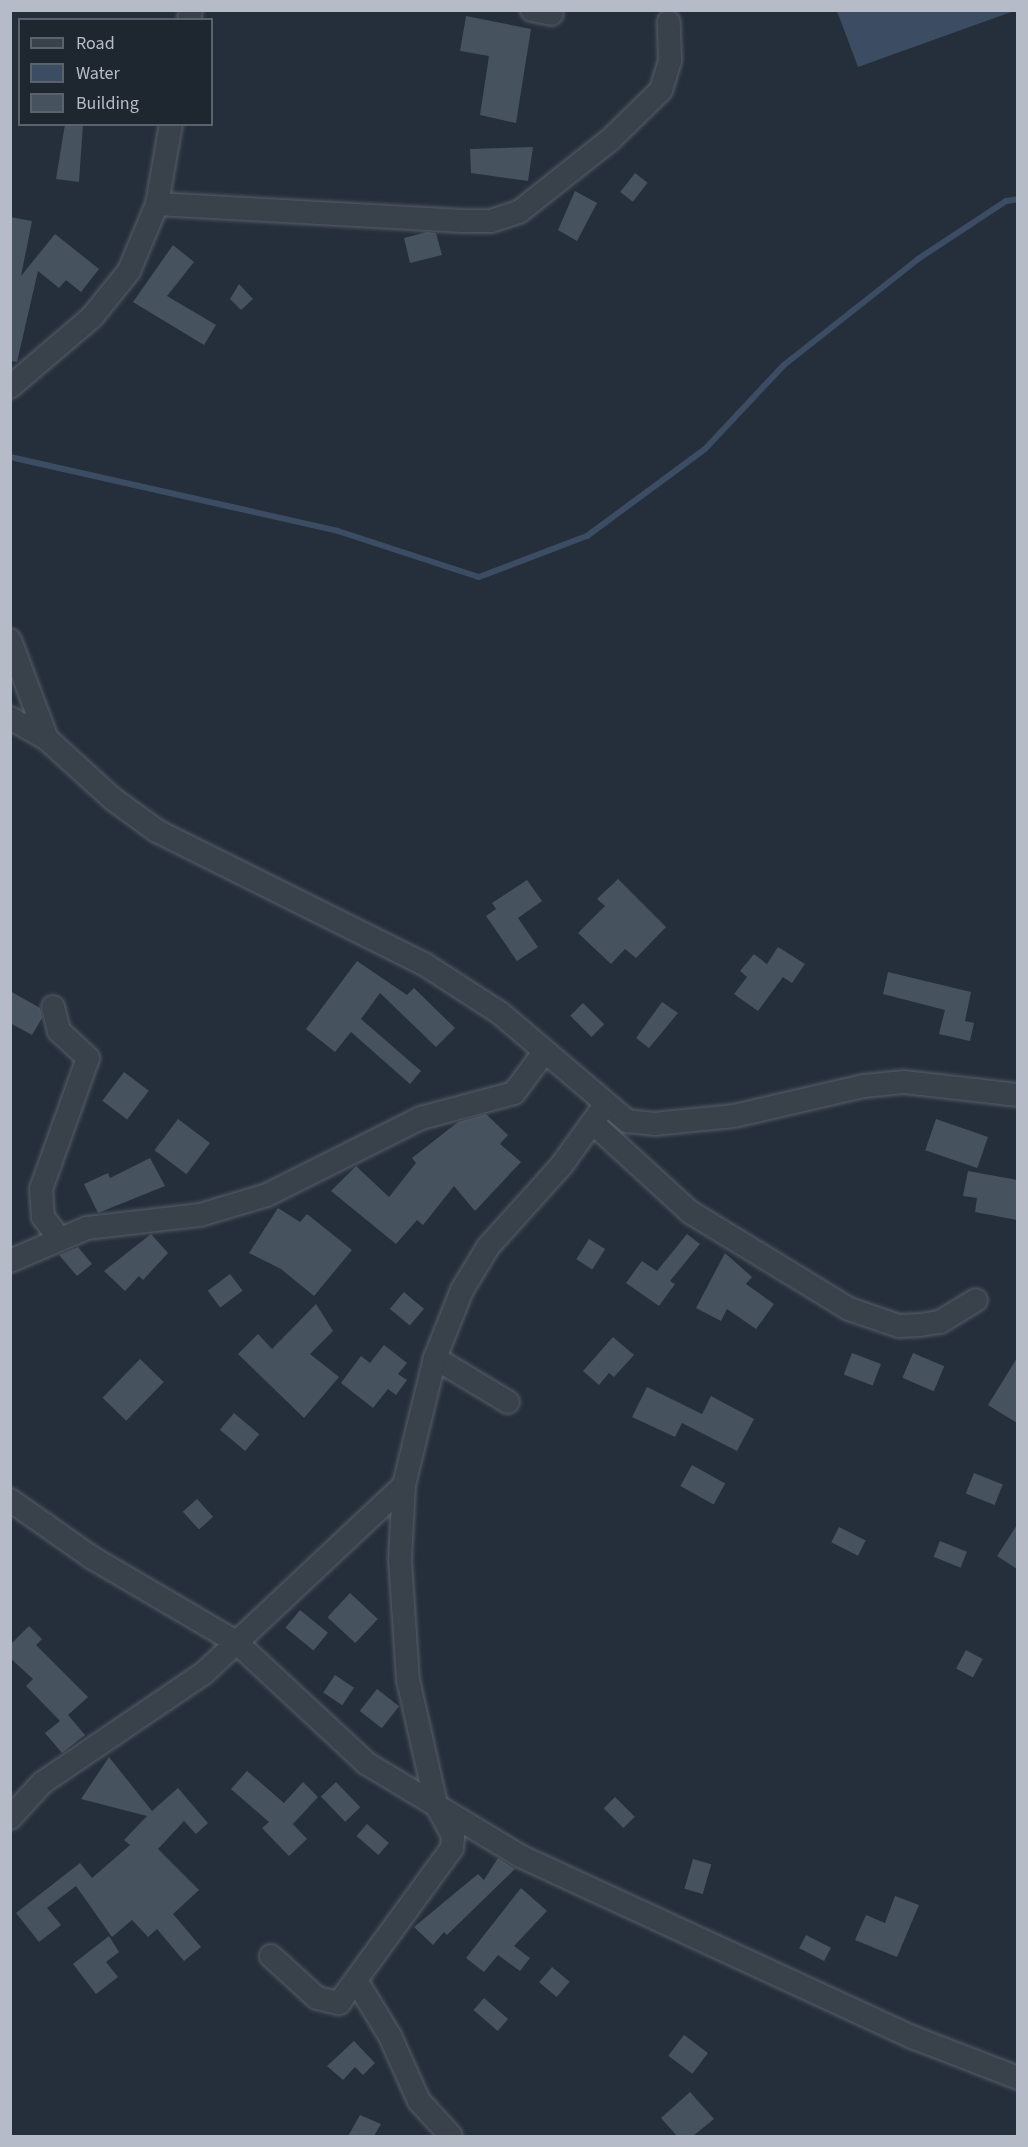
<!DOCTYPE html>
<html>
<head>
<meta charset="utf-8">
<style>
  body { margin:0 }
  #map { position:relative; width:1028px; height:2147px; overflow:hidden; background:#252f3b; font-family:"Source Sans 3",sans-serif }
  div>[style] { position:absolute }
  .water>* { inset:0; background:#3c4c63 }
  .stream>* { height:6px; margin:-3px; padding:0 3px; transform-origin:3px; border-radius:3px; background:#3c4c63 }
  .building>* { inset:0; background:#47525f; transform-origin:0 0 }
  .roads { filter:drop-shadow(0 0 2px #575f69) drop-shadow(0 0 2px #575f69) }
  .street>* { height:22px; margin:-11px; padding:0 11px; transform-origin:11px; border-radius:11px; background:#39414b }
  span { translate:-50% -50%; white-space:nowrap; text-align:center; line-height:1.15; -webkit-text-stroke:6px #1e2630; paint-order:stroke }
  .frame { position:absolute; inset:0; border:12px solid #b5bcc7; pointer-events:none }
  .legend { position:absolute; left:18px; top:18px; width:195px; height:108px; box-sizing:border-box; background:#1e2630; border:2px solid #5a626c; margin:0; padding:8px 10px; list-style:none; font-size:18px; color:#b5bcc7 }
  .legend li { display:flex; align-items:center; gap:12px; height:30px }
  .legend b { width:30px; border:2px solid #5a626c }
</style>
</head>
<body>
<div id="map">
  <div class="water">
    <div style="clip-path:polygon(837px 11px,837px 10px,1014px 11px,858px 67px)"></div>
  </div>
  <div class="stream">
    <div style="left:10px;top:457px;width:336px;rotate:12.7deg"></div>
    <div style="left:338px;top:531px;width:148px;rotate:18.1deg"></div>
    <div style="left:479px;top:577px;width:116px;rotate:-20.8deg"></div>
    <div style="left:587px;top:536px;width:147px;rotate:-36.4deg"></div>
    <div style="left:705px;top:449px;width:115px;rotate:-46.8deg"></div>
    <div style="left:784px;top:365px;width:171px;rotate:-38.3deg"></div>
    <div style="left:918px;top:259px;width:105px;rotate:-33.4deg"></div>
    <div style="left:1006px;top:201px;width:12px;rotate:-9deg"></div>
  </div>
  <div class="building">
    <div style="clip-path:polygon(466px 16px,531px 29px,516px 123px,480px 115px,489px 56px,460px 51px)"></div>
    <div style="clip-path:polygon(65px 124px,83px 124px,79px 182px,56px 179px)"></div>
    <div style="clip-path:polygon(533px 147px,528px 181px,471px 173px,470px 149px)"></div>
    <div style="left:635px;top:173px;width:16px;height:24px;rotate:38deg"></div>
    <div style="clip-path:polygon(575px 191px,597px 203px,577px 241px,558px 230px)"></div>
    <div style="clip-path:polygon(10px 217px,32px 221px,21px 276px,55px 234px,99px 269px,81px 292px,66px 280px,59px 288px,38px 271px,17px 362px,10px 361px)"></div>
    <div style="clip-path:polygon(427px 232px,436px 233px,442px 255px,410px 263px,404px 238px)"></div>
    <div style="clip-path:polygon(173px 245px,194px 262px,167px 296px,216px 325px,204px 345px,133px 302px)"></div>
    <div style="clip-path:polygon(239px 284px,253px 299px,241px 310px,230px 299px)"></div>
    <div style="clip-path:polygon(618px 879px,666px 927px,636px 958px,625px 949px,611px 964px,578px 933px,605px 906px,597px 899px)"></div>
    <div style="clip-path:polygon(527px 880px,542px 901px,518px 918px,538px 947px,517px 961px,486px 916px,496px 909px,492px 903px)"></div>
    <div style="clip-path:polygon(778px 947px,805px 964px,792px 983px,783px 977px,758px 1011px,734px 994px,747px 977px,740px 971px,754px 954px,767px 964px)"></div>
    <div style="clip-path:polygon(357px 961px,407px 995px,414px 988px,455px 1028px,436px 1047px,380px 993px,361px 1019px,421px 1071px,410px 1084px,351px 1032px,335px 1052px,306px 1029px)"></div>
    <div style="clip-path:polygon(888px 972px,971px 992px,965px 1021px,974px 1023px,970px 1041px,939px 1034px,945px 1010px,883px 994px)"></div>
    <div style="clip-path:polygon(10px 991px,40px 1008px,42px 1018px,32px 1035px,10px 1023px)"></div>
    <div style="clip-path:polygon(662px 1002px,678px 1013px,649px 1048px,636px 1038px)"></div>
    <div style="left:583px;top:1003px;width:30px;height:18px;rotate:45deg"></div>
    <div style="left:124px;top:1072px;width:31px;height:36px;rotate:37deg"></div>
    <div style="clip-path:polygon(486px 1114px,508px 1135px,500px 1144px,521px 1162px,475px 1211px,454px 1186px,423px 1225px,417px 1220px,396px 1244px,331px 1191px,356px 1166px,389px 1197px,416px 1163px,412px 1158px,458px 1122px)"></div>
    <div style="left:178px;top:1119px;width:40px;height:39px;rotate:37deg"></div>
    <div style="left:936px;top:1119px;width:55px;height:33px;rotate:19deg"></div>
    <div style="clip-path:polygon(150px 1158px,165px 1186px,98px 1213px,84px 1184px,108px 1173px,110px 1178px)"></div>
    <div style="clip-path:polygon(968px 1171px,1017px 1180px,1017px 1220px,975px 1212px,977px 1198px,963px 1196px)"></div>
    <div style="clip-path:polygon(278px 1208px,300px 1222px,307px 1214px,352px 1250px,314px 1296px,281px 1269px,249px 1253px)"></div>
    <div style="clip-path:polygon(151px 1234px,168px 1253px,143px 1280px,139px 1276px,125px 1291px,104px 1271px)"></div>
    <div style="clip-path:polygon(687px 1234px,700px 1244px,670px 1281px,675px 1284px,659px 1306px,626px 1283px,642px 1261px,657px 1271px)"></div>
    <div style="left:589px;top:1239px;width:19px;height:24px;rotate:32deg"></div>
    <div style="clip-path:polygon(78px 1247px,92px 1264px,77px 1276px,59px 1255px)"></div>
    <div style="clip-path:polygon(725px 1253px,752px 1277px,746px 1284px,774px 1304px,756px 1329px,727px 1309px,721px 1321px,696px 1308px)"></div>
    <div style="left:230px;top:1274px;width:21px;height:28px;rotate:53deg"></div>
    <div style="left:404px;top:1292px;width:26px;height:22px;rotate:40deg"></div>
    <div style="clip-path:polygon(316px 1304px,333px 1331px,310px 1354px,339px 1377px,304px 1418px,238px 1354px,258px 1334px,272px 1349px)"></div>
    <div style="clip-path:polygon(613px 1337px,634px 1355px,614px 1377px,609px 1373px,599px 1385px,583px 1371px)"></div>
    <div style="clip-path:polygon(384px 1345px,407px 1363px,398px 1374px,407px 1380px,396px 1395px,388px 1389px,373px 1408px,341px 1383px,361px 1356px,370px 1363px)"></div>
    <div style="left:852px;top:1353px;width:31px;height:23px;rotate:21deg"></div>
    <div style="left:913px;top:1353px;width:34px;height:27px;rotate:23deg"></div>
    <div style="clip-path:polygon(1017px 1358px,1017px 1423px,988px 1405px)"></div>
    <div style="left:140px;top:1359px;width:33px;height:54px;rotate:44deg"></div>
    <div style="clip-path:polygon(647px 1387px,702px 1414px,711px 1396px,754px 1419px,737px 1451px,682px 1423px,675px 1437px,632px 1417px)"></div>
    <div style="left:234px;top:1413px;width:33px;height:22px;rotate:40deg"></div>
    <div style="left:692px;top:1465px;width:38px;height:24px;rotate:29deg"></div>
    <div style="left:974px;top:1473px;width:31px;height:22px;rotate:22deg"></div>
    <div style="left:197px;top:1499px;width:24px;height:19px;rotate:48deg"></div>
    <div style="clip-path:polygon(1017px 1525px,1017px 1569px,997px 1556px)"></div>
    <div style="left:839px;top:1527px;width:30px;height:17px;rotate:27deg"></div>
    <div style="left:940px;top:1541px;width:29px;height:17px;rotate:22deg"></div>
    <div style="left:350px;top:1593px;width:38px;height:33px;rotate:43deg"></div>
    <div style="left:300px;top:1610px;width:36px;height:23px;rotate:39deg"></div>
    <div style="clip-path:polygon(29px 1626px,42px 1639px,36px 1645px,88px 1697px,68px 1715px,85px 1735px,62px 1753px,45px 1733px,60px 1721px,26px 1686px,33px 1679px,10px 1658px,10px 1645px)"></div>
    <div style="left:966px;top:1650px;width:19px;height:21px;rotate:28deg"></div>
    <div style="left:335px;top:1675px;width:23px;height:21px;rotate:34deg"></div>
    <div style="left:377px;top:1689px;width:28px;height:28px;rotate:38deg"></div>
    <div style="clip-path:polygon(109px 1757px,152px 1811px,178px 1788px,208px 1823px,196px 1834px,184px 1821px,158px 1849px,199px 1890px,173px 1914px,201px 1947px,184px 1961px,157px 1929px,148px 1937px,132px 1920px,112px 1937px,76px 1886px,47px 1908px,61px 1925px,39px 1942px,16px 1913px,80px 1863px,92px 1878px,130px 1845px,124px 1840px,147px 1816px,81px 1799px)"></div>
    <div style="clip-path:polygon(247px 1771px,284px 1803px,303px 1782px,318px 1797px,293px 1824px,307px 1839px,289px 1856px,262px 1828px,269px 1822px,231px 1789px)"></div>
    <div style="left:336px;top:1782px;width:35px;height:21px;rotate:46deg"></div>
    <div style="left:615px;top:1797px;width:28px;height:16px;rotate:45deg"></div>
    <div style="left:367px;top:1824px;width:29px;height:16px;rotate:41deg"></div>
    <div style="clip-path:polygon(498px 1858px,515px 1869px,447px 1935px,444px 1932px,433px 1945px,414px 1927px,478px 1874px,484px 1880px)"></div>
    <div style="left:693px;top:1859px;width:19px;height:31px;rotate:16deg"></div>
    <div style="clip-path:polygon(521px 1888px,547px 1911px,514px 1946px,530px 1958px,520px 1971px,498px 1955px,484px 1972px,466px 1958px)"></div>
    <div style="clip-path:polygon(895px 1896px,919px 1905px,897px 1957px,855px 1940px,866px 1915px,885px 1923px)"></div>
    <div style="left:806px;top:1935px;width:28px;height:15px;rotate:27deg"></div>
    <div style="clip-path:polygon(109px 1936px,119px 1952px,106px 1962px,118px 1977px,96px 1994px,73px 1964px)"></div>
    <div style="left:552px;top:1967px;width:23px;height:20px;rotate:40deg"></div>
    <div style="left:484px;top:1998px;width:32px;height:16px;rotate:41deg"></div>
    <div style="left:684px;top:2035px;width:30px;height:26px;rotate:37deg"></div>
    <div style="clip-path:polygon(354px 2041px,375px 2063px,363px 2075px,355px 2067px,343px 2080px,327px 2066px)"></div>
    <div style="clip-path:polygon(690px 2092px,714px 2119px,693px 2136px,677px 2136px,661px 2118px)"></div>
    <div style="clip-path:polygon(360px 2115px,381px 2124px,374px 2136px,348px 2136px)"></div>
  </div>
  <div class="roads">
    <div class="street">
      <div style="left:532px;top:10px;width:20px;rotate:11deg"></div>
      <div style="left:189px;top:20px;width:10px;rotate:-79deg"></div>
      <div style="left:157px;top:204px;width:306px;rotate:3.2deg"></div>
      <div style="left:463px;top:221px;width:28px"></div>
      <div style="left:491px;top:221px;width:29px;rotate:-18deg"></div>
      <div style="left:519px;top:212px;width:116px;rotate:-38.4deg"></div>
      <div style="left:610px;top:140px;width:71px;rotate:-44.4deg"></div>
      <div style="left:661px;top:90px;width:31px;rotate:-73deg"></div>
      <div style="left:670px;top:60px;width:38px;rotate:-92deg"></div>
      <div style="left:10px;top:387px;width:108px;rotate:-40.5deg"></div>
      <div style="left:92px;top:317px;width:59px;rotate:-51.2deg"></div>
      <div style="left:129px;top:271px;width:73px;rotate:-67.3deg"></div>
      <div style="left:157px;top:204px;width:81px;rotate:-80.1deg"></div>
      <div style="left:10px;top:640px;width:106px;rotate:69.5deg"></div>
      <div style="left:47px;top:739px;width:89px;rotate:42.3deg"></div>
      <div style="left:113px;top:799px;width:54px;rotate:36deg"></div>
      <div style="left:157px;top:831px;width:298px;rotate:26.5deg"></div>
      <div style="left:424px;top:964px;width:90px;rotate:32.8deg"></div>
      <div style="left:500px;top:1013px;width:167px;rotate:40.4deg"></div>
      <div style="left:627px;top:1121px;width:27px;rotate:6deg"></div>
      <div style="left:654px;top:1124px;width:80px;rotate:-5.7deg"></div>
      <div style="left:734px;top:1116px;width:133px;rotate:-13deg"></div>
      <div style="left:864px;top:1086px;width:40px;rotate:-5.7deg"></div>
      <div style="left:904px;top:1082px;width:115px;rotate:6.5deg"></div>
      <div style="left:10px;top:718px;width:43px;rotate:29.6deg"></div>
      <div style="left:53px;top:1007px;width:25px;rotate:76deg"></div>
      <div style="left:59px;top:1031px;width:40px;rotate:43deg"></div>
      <div style="left:88px;top:1058px;width:139px;rotate:109.7deg"></div>
      <div style="left:41px;top:1189px;width:28px;rotate:86deg"></div>
      <div style="left:43px;top:1217px;width:25px;rotate:53deg"></div>
      <div style="left:594px;top:1124px;width:130px;rotate:42.5deg"></div>
      <div style="left:690px;top:1212px;width:186px;rotate:31.4deg"></div>
      <div style="left:849px;top:1309px;width:53px;rotate:18.8deg"></div>
      <div style="left:899px;top:1326px;width:21px;rotate:-3deg"></div>
      <div style="left:920px;top:1325px;width:20px;rotate:-9deg"></div>
      <div style="left:940px;top:1322px;width:42px;rotate:-31.4deg"></div>
      <div style="left:10px;top:1261px;width:84px;rotate:-23.2deg"></div>
      <div style="left:87px;top:1228px;width:114px;rotate:-6.6deg"></div>
      <div style="left:200px;top:1215px;width:70px;rotate:-16.6deg"></div>
      <div style="left:267px;top:1195px;width:172px;rotate:-26.6deg"></div>
      <div style="left:421px;top:1118px;width:96px;rotate:-15deg"></div>
      <div style="left:514px;top:1093px;width:52px;rotate:-53.6deg"></div>
      <div style="left:435px;top:1358px;width:85px;rotate:31.1deg"></div>
      <div style="left:10px;top:1500px;width:99px;rotate:35.1deg"></div>
      <div style="left:91px;top:1557px;width:168px;rotate:30.4deg"></div>
      <div style="left:236px;top:1642px;width:178px;rotate:42.9deg"></div>
      <div style="left:366px;top:1763px;width:180px;rotate:31.1deg"></div>
      <div style="left:520px;top:1856px;width:432px;rotate:24.8deg"></div>
      <div style="left:912px;top:2037px;width:114px;rotate:21.1deg"></div>
      <div style="left:10px;top:1818px;width:47px;rotate:-47.6deg"></div>
      <div style="left:42px;top:1783px;width:196px;rotate:-34.2deg"></div>
      <div style="left:204px;top:1673px;width:274px;rotate:-43.2deg"></div>
      <div style="left:271px;top:1956px;width:62px;rotate:42.4deg"></div>
      <div style="left:317px;top:1998px;width:23px;rotate:13deg"></div>
      <div style="left:339px;top:2003px;width:192px;rotate:-53.9deg"></div>
      <div style="left:452px;top:1848px;width:12px;rotate:-85deg"></div>
      <div style="left:453px;top:1836px;width:36px;rotate:-118deg"></div>
      <div style="left:436px;top:1804px;width:127px;rotate:-102.7deg"></div>
      <div style="left:408px;top:1680px;width:121px;rotate:-93.8deg"></div>
      <div style="left:400px;top:1559px;width:74px;rotate:-86.9deg"></div>
      <div style="left:404px;top:1485px;width:131px;rotate:-76.3deg"></div>
      <div style="left:435px;top:1358px;width:73px;rotate:-68.3deg"></div>
      <div style="left:462px;top:1290px;width:50px;rotate:-58.8deg"></div>
      <div style="left:488px;top:1247px;width:109px;rotate:-48deg"></div>
      <div style="left:561px;top:1166px;width:75px;rotate:-54.2deg"></div>
      <div style="left:357px;top:1982px;width:63px;rotate:58.6deg"></div>
      <div style="left:390px;top:2036px;width:71px;rotate:66deg"></div>
      <div style="left:419px;top:2101px;width:47px;rotate:47.6deg"></div>
    </div>
  </div>
  <div class="frame"></div>
  <ul class="legend">
  <li><b style="height:8px;background:#39414b"></b>Road</li>
  <li><b style="height:16px;background:#3c4c63"></b>Water</li>
  <li><b style="height:16px;background:#47525f"></b>Building</li>
  </ul>
</div>
</body>
</html>
